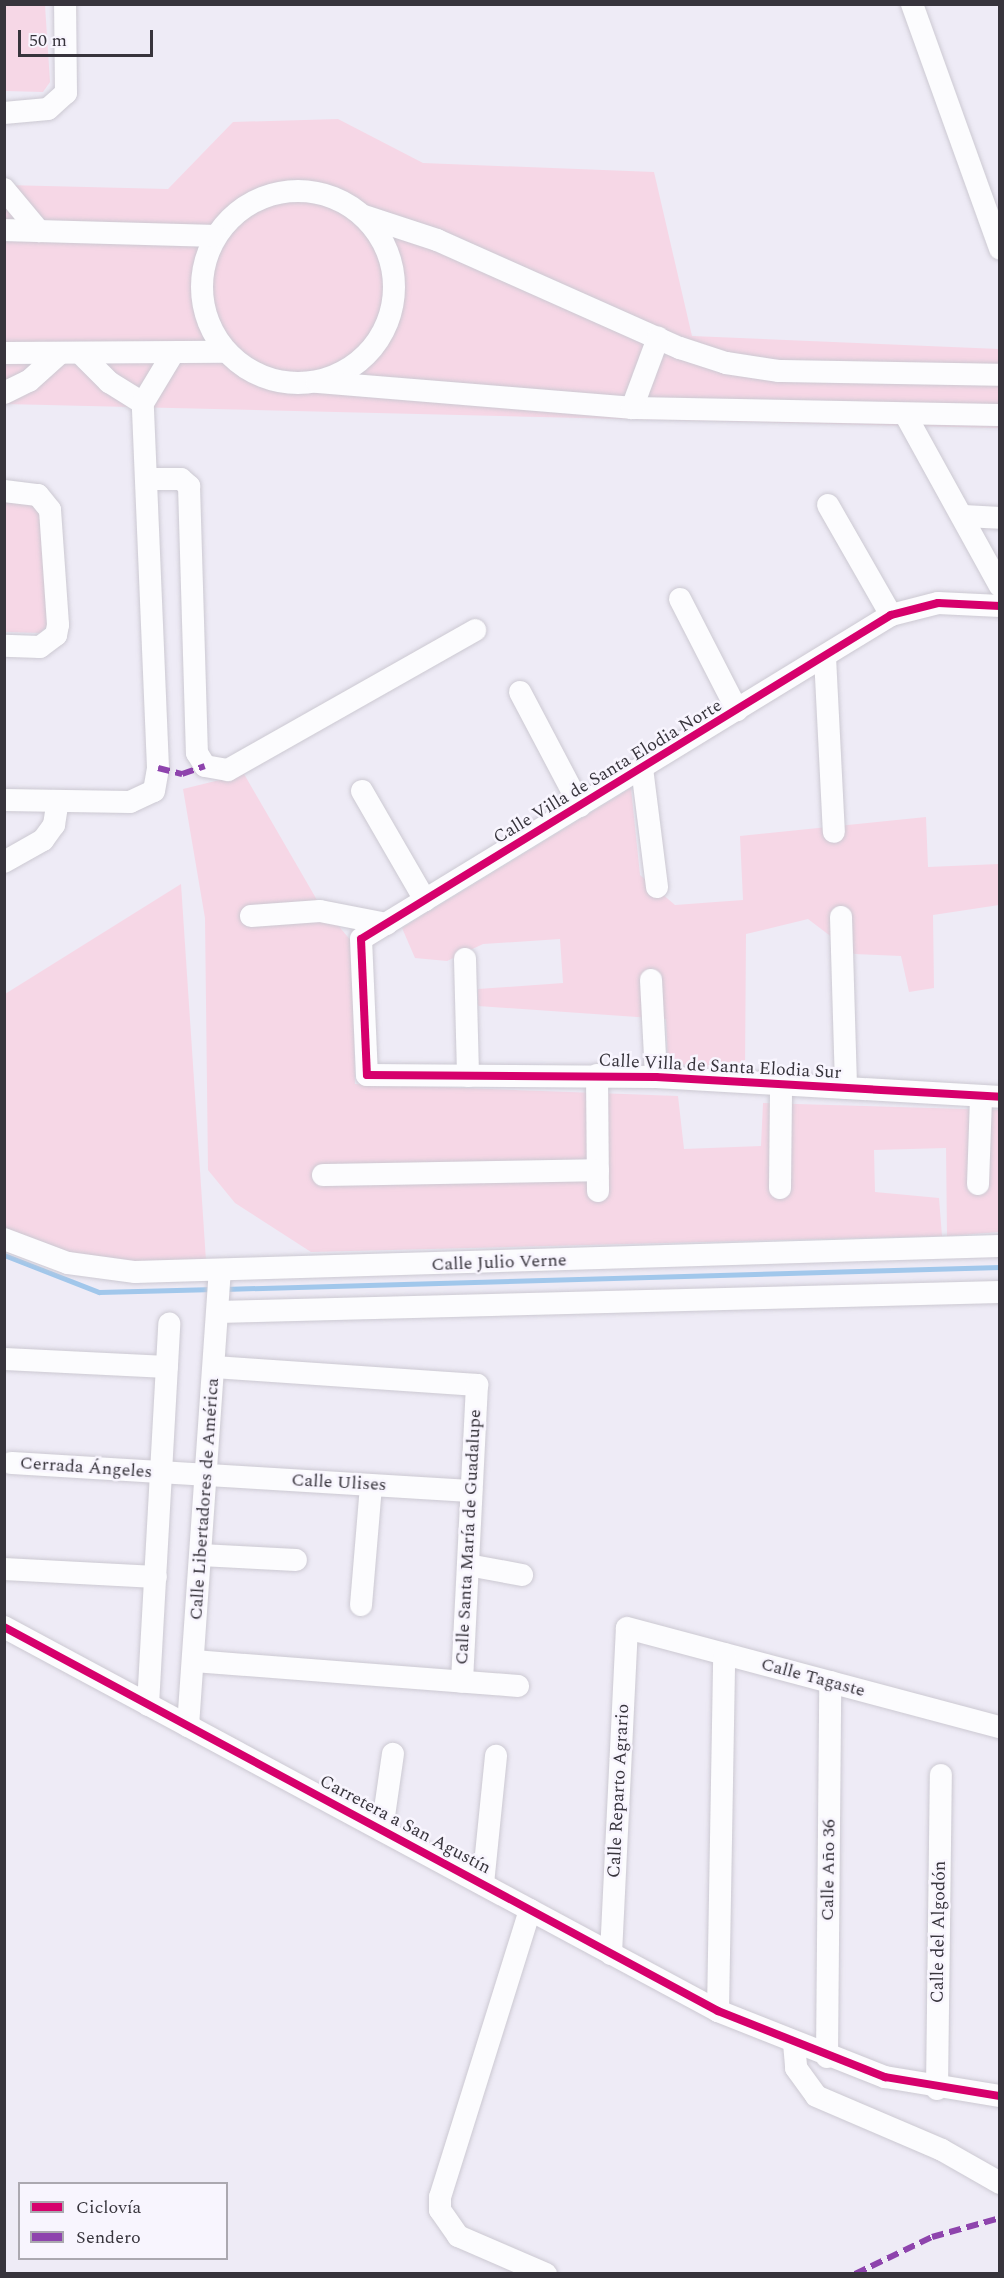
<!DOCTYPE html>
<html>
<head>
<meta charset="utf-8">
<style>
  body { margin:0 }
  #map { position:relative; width:1004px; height:2278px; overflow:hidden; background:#eeebf6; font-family:Spectral,serif }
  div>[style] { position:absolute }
  .green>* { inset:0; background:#f6d7e6 }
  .stream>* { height:5px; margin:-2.5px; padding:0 2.5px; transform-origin:2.5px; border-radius:2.5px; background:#a1c7eb }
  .roads { filter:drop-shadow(0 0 2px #ccc9d2) drop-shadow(0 0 2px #ccc9d2) }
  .minor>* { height:22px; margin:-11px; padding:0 11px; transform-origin:11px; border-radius:11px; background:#fcfcfe }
  .minor>.ring { margin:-11px; padding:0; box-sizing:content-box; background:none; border:22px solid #fcfcfe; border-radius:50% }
  .quiet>* { height:6px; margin-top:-3px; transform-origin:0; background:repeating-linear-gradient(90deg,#8e44ad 0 12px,transparent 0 18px) }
  .cycleway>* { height:8px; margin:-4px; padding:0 4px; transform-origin:4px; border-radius:4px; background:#d6006c }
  span { translate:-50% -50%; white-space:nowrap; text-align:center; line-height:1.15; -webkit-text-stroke:5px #f8f5fe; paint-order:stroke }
  .street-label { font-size:18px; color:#37343c }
  .frame { position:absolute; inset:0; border:6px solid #37343c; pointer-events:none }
  .legend { position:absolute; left:18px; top:2182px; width:210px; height:78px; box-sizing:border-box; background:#f8f5fe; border:2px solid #aba8b0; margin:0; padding:8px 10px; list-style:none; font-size:18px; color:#37343c }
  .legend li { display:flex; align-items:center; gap:12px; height:30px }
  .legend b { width:30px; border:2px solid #aba8b0 }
  .scale { position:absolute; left:18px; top:30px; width:135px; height:27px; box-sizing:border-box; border:3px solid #37343c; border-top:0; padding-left:8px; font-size:18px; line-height:21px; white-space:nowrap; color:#37343c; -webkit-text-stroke:4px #f8f5fe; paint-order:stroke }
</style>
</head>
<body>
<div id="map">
  <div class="green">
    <div style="clip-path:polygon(5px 4px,45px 5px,50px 82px,43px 92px,5px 91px)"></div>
    <div style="clip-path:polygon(338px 119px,423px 163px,654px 172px,692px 336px,999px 349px,999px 428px,5px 404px,5px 185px,168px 189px,233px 122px)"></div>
    <div style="clip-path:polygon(27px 498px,44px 511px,48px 625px,40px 633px,5px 632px,4px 499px)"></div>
    <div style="clip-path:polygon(244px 774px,317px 900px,352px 942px,355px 1084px,678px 1096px,684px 1149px,761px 1146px,763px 1103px,999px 1110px,999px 1232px,947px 1236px,946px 1148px,874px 1150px,875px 1192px,939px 1198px,942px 1236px,311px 1252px,235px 1203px,208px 1170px,205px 918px,183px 789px)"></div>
    <div style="clip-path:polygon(631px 788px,640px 875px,675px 905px,743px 900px,740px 836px,926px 817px,928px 867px,999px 864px,999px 905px,933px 915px,934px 988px,909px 992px,901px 956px,854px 954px,808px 919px,746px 934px,745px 1071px,668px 1063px,666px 1019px,478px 1006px,478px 989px,563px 983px,560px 939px,483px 944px,447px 961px,415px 958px,402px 928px)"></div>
    <div style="clip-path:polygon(181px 884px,206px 1261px,114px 1263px,54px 1249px,5px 1230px,5px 994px)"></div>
  </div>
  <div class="stream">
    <div style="left:4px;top:1255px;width:102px;rotate:21.3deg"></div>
    <div style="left:99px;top:1292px;width:116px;rotate:-1.5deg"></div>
    <div style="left:224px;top:1289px;width:776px;rotate:-1.62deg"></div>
  </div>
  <div class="roads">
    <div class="minor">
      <div style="left:912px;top:4px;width:260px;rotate:70.2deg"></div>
      <div style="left:4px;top:113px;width:44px;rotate:-5.2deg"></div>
      <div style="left:48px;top:109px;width:24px;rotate:-42deg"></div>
      <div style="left:66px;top:93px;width:89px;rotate:-90.6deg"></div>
      <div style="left:4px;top:189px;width:55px;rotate:50.2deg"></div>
      <div class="ring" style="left:202px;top:191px;width:170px;height:170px"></div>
      <div style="left:364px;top:216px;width:77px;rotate:18.2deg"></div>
      <div style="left:437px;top:240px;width:266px;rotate:24deg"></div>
      <div style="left:680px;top:348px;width:48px;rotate:18.1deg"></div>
      <div style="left:726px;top:363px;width:54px;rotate:8.6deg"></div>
      <div style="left:779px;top:371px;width:221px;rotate:1deg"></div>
      <div style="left:4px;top:230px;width:211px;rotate:1.6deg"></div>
      <div style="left:4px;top:353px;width:221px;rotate:-0.3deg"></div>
      <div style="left:81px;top:354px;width:40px;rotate:45deg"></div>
      <div style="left:109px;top:382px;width:40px;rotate:32deg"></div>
      <div style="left:317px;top:382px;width:316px;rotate:4.7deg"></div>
      <div style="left:632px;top:408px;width:368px;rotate:1.1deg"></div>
      <div style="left:4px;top:393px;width:28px;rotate:-26deg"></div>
      <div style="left:29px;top:381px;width:40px;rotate:-42deg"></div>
      <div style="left:632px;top:408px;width:75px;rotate:-69.6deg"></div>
      <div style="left:905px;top:414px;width:196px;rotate:61.1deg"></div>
      <div style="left:148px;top:479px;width:33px"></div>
      <div style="left:181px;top:479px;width:11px;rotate:41deg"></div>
      <div style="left:189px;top:486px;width:267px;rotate:88.3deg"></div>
      <div style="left:197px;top:753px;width:15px;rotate:58deg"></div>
      <div style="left:205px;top:766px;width:23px;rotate:10deg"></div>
      <div style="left:228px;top:770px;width:284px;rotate:-29.5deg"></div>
      <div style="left:4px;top:491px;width:34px;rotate:7deg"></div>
      <div style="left:38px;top:495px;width:19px;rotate:51deg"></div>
      <div style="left:50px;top:510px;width:115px;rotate:86deg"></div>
      <div style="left:58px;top:625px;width:10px;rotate:101deg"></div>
      <div style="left:56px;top:635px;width:20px;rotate:143deg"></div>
      <div style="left:40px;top:647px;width:36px;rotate:-178deg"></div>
      <div style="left:828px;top:505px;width:127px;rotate:60.2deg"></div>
      <div style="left:964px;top:516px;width:36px;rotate:3deg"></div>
      <div style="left:680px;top:599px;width:125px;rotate:62.8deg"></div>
      <div style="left:1000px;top:606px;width:62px;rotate:-177.2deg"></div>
      <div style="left:938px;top:603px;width:49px;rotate:165.7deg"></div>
      <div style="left:891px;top:615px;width:621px;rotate:148.56deg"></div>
      <div style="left:361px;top:939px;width:136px;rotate:87.5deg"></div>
      <div style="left:367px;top:1075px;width:289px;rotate:0.4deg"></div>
      <div style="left:656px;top:1077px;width:345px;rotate:3.3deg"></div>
      <div style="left:825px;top:657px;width:175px;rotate:87.1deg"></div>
      <div style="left:520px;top:692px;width:129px;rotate:62.2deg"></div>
      <div style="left:642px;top:768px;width:120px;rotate:82.8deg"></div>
      <div style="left:362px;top:791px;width:126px;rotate:60deg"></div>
      <div style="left:4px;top:800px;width:126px;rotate:0.9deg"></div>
      <div style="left:130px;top:802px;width:26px;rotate:-25deg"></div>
      <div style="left:154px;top:791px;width:23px;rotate:-80deg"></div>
      <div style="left:158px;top:768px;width:365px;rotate:-92.4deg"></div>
      <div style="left:143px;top:403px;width:56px;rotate:-58.9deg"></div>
      <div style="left:4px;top:862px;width:45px;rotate:-29.4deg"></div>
      <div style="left:43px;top:840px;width:19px;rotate:-54deg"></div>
      <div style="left:54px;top:825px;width:24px;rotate:-81deg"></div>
      <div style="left:251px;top:916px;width:69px;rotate:-4.1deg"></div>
      <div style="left:320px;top:911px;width:68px;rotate:11deg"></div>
      <div style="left:841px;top:917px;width:171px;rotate:88.3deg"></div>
      <div style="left:465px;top:959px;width:117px;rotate:88.5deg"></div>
      <div style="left:651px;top:980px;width:97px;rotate:87deg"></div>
      <div style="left:597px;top:1075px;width:116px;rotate:89.5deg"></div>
      <div style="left:323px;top:1175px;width:275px;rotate:-1deg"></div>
      <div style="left:978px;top:1184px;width:88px;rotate:-88deg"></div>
      <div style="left:780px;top:1188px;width:103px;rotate:-89.4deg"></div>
      <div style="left:4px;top:1239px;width:68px;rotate:20.6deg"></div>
      <div style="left:68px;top:1263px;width:68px;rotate:7.7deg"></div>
      <div style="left:135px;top:1272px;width:865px;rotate:-1.72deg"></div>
      <div style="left:218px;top:1312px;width:782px;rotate:-1.47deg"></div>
      <div style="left:5px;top:1359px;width:162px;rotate:2.8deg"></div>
      <div style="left:214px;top:1367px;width:264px;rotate:3.9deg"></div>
      <div style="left:477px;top:1385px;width:297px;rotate:92.9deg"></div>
      <div style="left:11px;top:1463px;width:461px;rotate:3.5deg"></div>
      <div style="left:201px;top:1555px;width:95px;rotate:3deg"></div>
      <div style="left:468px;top:1565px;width:55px;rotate:10.5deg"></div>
      <div style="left:4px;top:1569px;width:152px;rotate:3deg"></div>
      <div style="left:361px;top:1605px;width:120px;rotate:-85.2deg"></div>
      <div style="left:4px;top:1627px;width:811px;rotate:28.27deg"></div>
      <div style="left:718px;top:2011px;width:180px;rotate:21.6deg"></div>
      <div style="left:885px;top:2077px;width:117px;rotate:9.4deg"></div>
      <div style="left:194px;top:1661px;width:325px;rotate:4.4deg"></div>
      <div style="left:148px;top:1705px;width:382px;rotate:-86.8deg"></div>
      <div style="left:188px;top:1726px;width:455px;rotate:-86deg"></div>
      <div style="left:382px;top:1830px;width:77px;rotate:-81.8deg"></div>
      <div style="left:483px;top:1884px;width:129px;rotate:-84.2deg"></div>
      <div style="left:530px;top:1910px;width:301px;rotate:107.4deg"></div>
      <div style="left:440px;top:2197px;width:13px;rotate:90deg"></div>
      <div style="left:440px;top:2210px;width:32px;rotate:55deg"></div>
      <div style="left:458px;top:2236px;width:96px;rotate:23.4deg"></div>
      <div style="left:611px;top:1954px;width:326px;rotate:-87.2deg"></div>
      <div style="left:627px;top:1628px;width:386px;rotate:14.9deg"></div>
      <div style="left:718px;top:2011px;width:357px;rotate:-89deg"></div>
      <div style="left:794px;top:2043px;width:25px;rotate:85deg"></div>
      <div style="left:796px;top:2068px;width:34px;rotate:54deg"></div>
      <div style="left:816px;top:2096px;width:137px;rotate:23.2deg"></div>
      <div style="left:942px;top:2150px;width:67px;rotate:29.6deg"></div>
      <div style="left:827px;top:2057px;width:375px;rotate:-89.5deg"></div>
      <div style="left:937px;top:2089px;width:314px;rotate:-89.3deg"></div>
    </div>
  </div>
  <div class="quiet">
    <div style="left:158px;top:768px;width:25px;rotate:14deg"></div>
    <div style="left:182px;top:774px;width:24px;rotate:-19deg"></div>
    <div style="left:855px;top:2274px;width:85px;rotate:-25.7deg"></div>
    <div style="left:932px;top:2237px;width:71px;rotate:-15.6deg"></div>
  </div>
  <div class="cycleway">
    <div style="left:1000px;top:606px;width:62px;rotate:-177.2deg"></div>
    <div style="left:938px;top:603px;width:49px;rotate:165.7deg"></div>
    <div style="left:891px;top:615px;width:621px;rotate:148.56deg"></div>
    <div style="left:361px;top:939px;width:136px;rotate:87.5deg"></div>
    <div style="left:367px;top:1075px;width:289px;rotate:0.4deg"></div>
    <div style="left:656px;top:1077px;width:345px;rotate:3.3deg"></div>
    <div style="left:4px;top:1627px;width:811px;rotate:28.27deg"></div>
    <div style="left:718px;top:2011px;width:180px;rotate:21.6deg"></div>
    <div style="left:885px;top:2077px;width:117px;rotate:9.4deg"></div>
  </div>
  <div class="street-label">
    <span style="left:608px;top:772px;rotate:-31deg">Calle Villa de Santa Elodia Norte</span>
    <span style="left:720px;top:1067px;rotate:3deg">Calle Villa de Santa Elodia Sur</span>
    <span style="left:499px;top:1263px;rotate:-2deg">Calle Julio Verne</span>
    <span style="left:86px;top:1468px;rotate:4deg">Cerrada Ángeles</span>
    <span style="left:339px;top:1483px;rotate:3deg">Calle Ulises</span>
    <span style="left:205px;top:1499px;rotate:-86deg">Calle Libertadores de América</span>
    <span style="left:469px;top:1537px;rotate:-87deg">Calle Santa María de Guadalupe</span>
    <span style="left:813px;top:1678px;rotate:15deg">Calle Tagaste</span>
    <span style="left:619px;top:1791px;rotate:-87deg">Calle Reparto Agrario</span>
    <span style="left:405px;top:1825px;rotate:28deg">Carretera a San Agustín</span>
    <span style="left:829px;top:1870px;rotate:-89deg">Calle Año 36</span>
    <span style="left:939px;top:1932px;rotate:-89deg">Calle del Algodón</span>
  </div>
  <div class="frame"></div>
  <ul class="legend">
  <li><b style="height:8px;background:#d6006c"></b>Ciclovía</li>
  <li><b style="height:8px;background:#8e44ad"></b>Sendero</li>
  </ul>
  <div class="scale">50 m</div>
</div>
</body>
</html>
